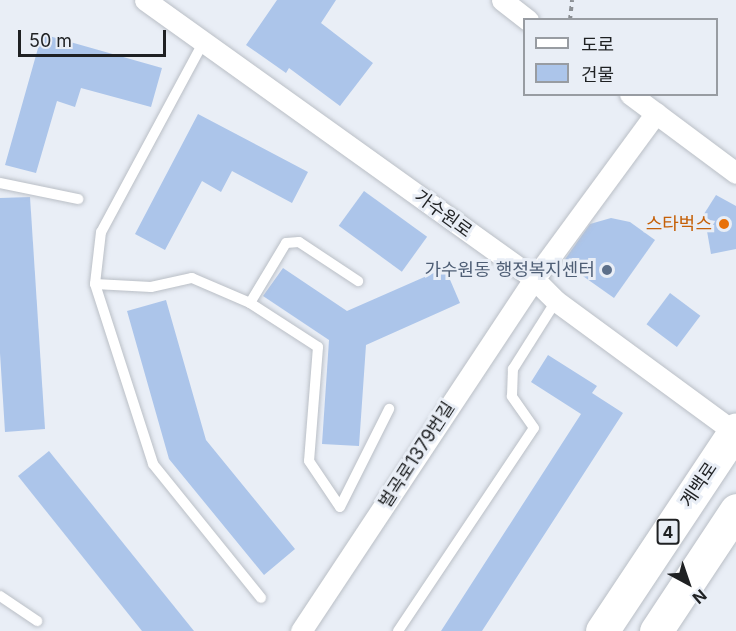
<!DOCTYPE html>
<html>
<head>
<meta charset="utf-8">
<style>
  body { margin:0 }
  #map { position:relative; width:736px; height:631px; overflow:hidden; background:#e9eef6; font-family:Inter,"Noto Sans KR",sans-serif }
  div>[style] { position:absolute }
  .building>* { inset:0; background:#acc5ea; transform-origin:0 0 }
  .path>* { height:4px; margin-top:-2px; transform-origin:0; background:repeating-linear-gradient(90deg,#8c9095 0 4.5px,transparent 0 9px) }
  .roads { filter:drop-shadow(0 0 2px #babfc6) drop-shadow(0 0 2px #babfc6) }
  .service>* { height:10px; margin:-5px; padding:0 5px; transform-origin:5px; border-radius:5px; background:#fff }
  .minor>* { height:21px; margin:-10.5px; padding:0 10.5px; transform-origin:10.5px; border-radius:10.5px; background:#fff }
  .primary>* { height:33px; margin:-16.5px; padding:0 16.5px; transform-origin:16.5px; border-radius:16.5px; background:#fff }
  .dots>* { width:16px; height:16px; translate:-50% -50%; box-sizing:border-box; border:3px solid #e9eef6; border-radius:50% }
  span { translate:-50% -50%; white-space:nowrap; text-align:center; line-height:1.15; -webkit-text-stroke:6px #e9eef6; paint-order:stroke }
  .shield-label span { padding:2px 4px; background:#e9eef6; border:2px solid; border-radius:4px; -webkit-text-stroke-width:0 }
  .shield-label { font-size:16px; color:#1f2123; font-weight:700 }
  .street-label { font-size:18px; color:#1f2123 }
  .food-label { font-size:18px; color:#c56008 }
  .right { translate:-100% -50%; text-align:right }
  .service-label { font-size:18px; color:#4e5e75 }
  .legend { position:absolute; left:523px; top:18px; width:195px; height:78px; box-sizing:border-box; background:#e9eef6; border:2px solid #989ca2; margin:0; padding:8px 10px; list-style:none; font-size:18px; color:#1f2123 }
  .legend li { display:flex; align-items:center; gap:12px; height:30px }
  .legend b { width:30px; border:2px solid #989ca2 }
  .north { position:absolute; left:658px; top:553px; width:60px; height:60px; -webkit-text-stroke:4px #e9eef6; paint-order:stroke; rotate:140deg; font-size:16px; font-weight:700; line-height:24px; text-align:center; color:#1f2123 }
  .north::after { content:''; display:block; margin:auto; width:21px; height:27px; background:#1f2123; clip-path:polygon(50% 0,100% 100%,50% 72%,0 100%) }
  .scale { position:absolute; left:18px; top:30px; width:148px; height:27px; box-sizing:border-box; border:3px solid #1f2123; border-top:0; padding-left:8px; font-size:18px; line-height:21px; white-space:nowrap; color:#1f2123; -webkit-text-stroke:4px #e9eef6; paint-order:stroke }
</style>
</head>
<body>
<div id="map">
  <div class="building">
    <div style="clip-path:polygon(277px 0,336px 0,321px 23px,373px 63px,340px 106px,289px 68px,286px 73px,246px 45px)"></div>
    <div style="clip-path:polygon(42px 34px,162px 68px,151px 107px,81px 88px,75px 107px,57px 101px,36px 173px,5px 165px)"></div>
    <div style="clip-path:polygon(198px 114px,308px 172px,292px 203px,232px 171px,221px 192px,202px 181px,165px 250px,135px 234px)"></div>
    <div style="left:364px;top:191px;width:78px;height:43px;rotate:36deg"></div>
    <div style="clip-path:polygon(716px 195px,736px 206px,736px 249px,711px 254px,704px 214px)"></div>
    <div style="clip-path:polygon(30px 197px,45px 429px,5px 432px,0 353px,0 198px)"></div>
    <div style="clip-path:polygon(611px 218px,630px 222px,655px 240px,614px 298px,563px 262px,590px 224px)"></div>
    <div style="clip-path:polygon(283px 268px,347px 311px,445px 268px,460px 303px,366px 345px,359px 446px,322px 444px,329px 340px,263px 296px)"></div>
    <div style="left:670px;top:293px;width:38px;height:39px;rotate:37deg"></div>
    <div style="clip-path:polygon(166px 300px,206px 440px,295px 549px,264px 575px,169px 459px,127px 311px)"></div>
    <div style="clip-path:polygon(548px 355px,597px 386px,592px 393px,623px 413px,482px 631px,441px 631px,581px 414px,531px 382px)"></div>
    <div style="clip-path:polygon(49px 451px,194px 631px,142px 631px,18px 476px)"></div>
  </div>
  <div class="path">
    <div style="left:570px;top:20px;width:20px;rotate:-84deg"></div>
  </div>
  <div class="roads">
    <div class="service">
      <div style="left:204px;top:41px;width:217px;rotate:118.3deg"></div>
      <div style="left:101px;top:232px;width:52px;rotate:96.6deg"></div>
      <div style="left:95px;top:284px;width:189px;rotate:72.1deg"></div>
      <div style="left:153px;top:464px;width:172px;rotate:51.1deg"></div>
      <div style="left:0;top:183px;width:80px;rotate:11.6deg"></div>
      <div style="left:95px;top:284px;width:56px;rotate:3.1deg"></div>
      <div style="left:151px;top:287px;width:42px;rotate:-12.4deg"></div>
      <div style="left:192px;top:278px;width:63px;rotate:23.3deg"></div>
      <div style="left:250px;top:303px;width:81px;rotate:32.9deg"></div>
      <div style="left:318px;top:347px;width:114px;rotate:94.5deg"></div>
      <div style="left:309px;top:461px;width:55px;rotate:56deg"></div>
      <div style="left:340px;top:507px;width:110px;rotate:-63.4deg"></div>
      <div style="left:250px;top:303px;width:70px;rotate:-59deg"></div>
      <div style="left:286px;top:243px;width:13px;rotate:-4deg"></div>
      <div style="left:299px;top:242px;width:71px;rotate:33.5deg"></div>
      <div style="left:0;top:596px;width:45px;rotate:34deg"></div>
      <div style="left:398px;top:631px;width:244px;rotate:-56.2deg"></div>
      <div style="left:534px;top:428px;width:39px;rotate:-125deg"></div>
      <div style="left:512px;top:396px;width:27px;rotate:-88deg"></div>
      <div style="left:513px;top:369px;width:80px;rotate:-57.7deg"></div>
    </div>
    <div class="minor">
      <div style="left:145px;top:0;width:479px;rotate:35.6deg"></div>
      <div style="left:534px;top:279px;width:31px;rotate:45deg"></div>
      <div style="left:556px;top:301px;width:223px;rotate:36.3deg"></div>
      <div style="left:502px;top:0;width:33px;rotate:38deg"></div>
      <div style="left:630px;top:94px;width:132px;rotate:36.7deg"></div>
      <div style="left:301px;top:631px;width:422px;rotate:-56.5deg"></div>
      <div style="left:534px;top:279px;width:206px;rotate:-53.7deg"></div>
    </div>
    <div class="primary">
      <div style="left:602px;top:631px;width:242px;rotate:-56.4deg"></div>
      <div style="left:656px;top:631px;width:145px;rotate:-56.5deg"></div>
    </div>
  </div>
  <div class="dots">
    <div style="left:724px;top:224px;background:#e8710a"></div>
    <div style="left:607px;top:270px;background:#5c6f8a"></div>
  </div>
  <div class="shield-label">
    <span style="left:668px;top:532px">4</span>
  </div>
  <div class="street-label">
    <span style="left:443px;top:214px;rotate:36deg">가수원로</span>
    <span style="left:417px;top:455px;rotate:-57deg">벌곡로1379번길</span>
    <span style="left:699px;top:485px;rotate:-56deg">계백로</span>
  </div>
  <div class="food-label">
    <span class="right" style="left:712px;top:224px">스타벅스</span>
  </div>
  <div class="service-label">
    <span class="right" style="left:595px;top:270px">가수원동 행정복지센터</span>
  </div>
  <ul class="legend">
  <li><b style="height:8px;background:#fff"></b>도로</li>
  <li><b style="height:16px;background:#acc5ea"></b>건물</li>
  </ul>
  <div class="north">N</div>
  <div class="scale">50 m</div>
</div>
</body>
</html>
